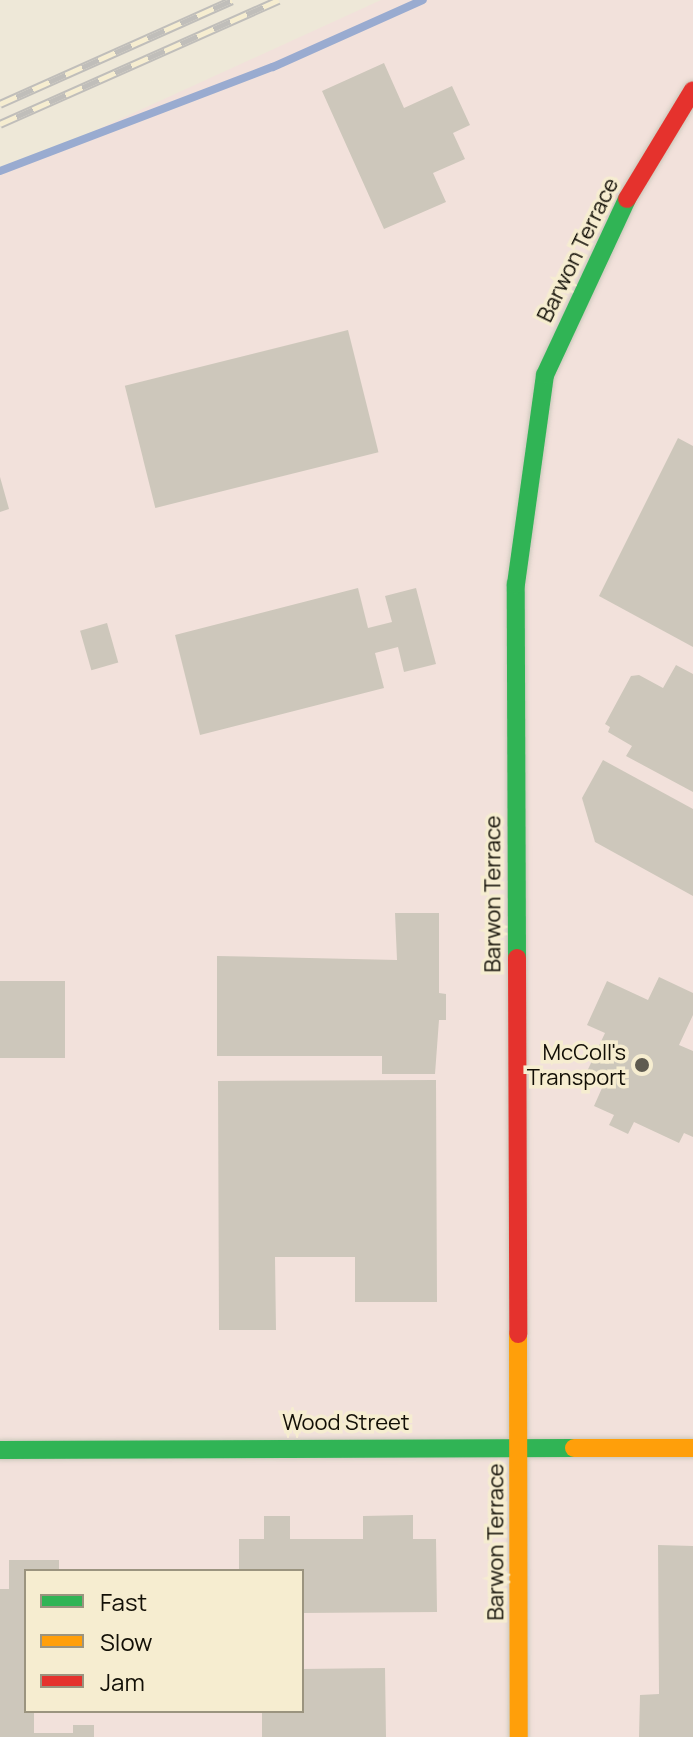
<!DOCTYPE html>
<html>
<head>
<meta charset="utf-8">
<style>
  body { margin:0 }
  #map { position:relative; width:693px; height:1737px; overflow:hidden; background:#eee8d8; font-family:Manrope,sans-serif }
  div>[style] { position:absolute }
  .industrial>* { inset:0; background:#f2e1db }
  .stream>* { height:8px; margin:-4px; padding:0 4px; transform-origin:4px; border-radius:4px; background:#99abd0 }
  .building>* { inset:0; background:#cdc7bb; transform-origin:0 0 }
  .roads { filter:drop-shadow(0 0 2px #cac7ba) drop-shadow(0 0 2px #cac7ba) }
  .fast>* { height:18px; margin:-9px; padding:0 9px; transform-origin:9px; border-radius:9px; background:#30b455 }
  .slow>* { height:18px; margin:-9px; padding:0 9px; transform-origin:9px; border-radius:9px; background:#ff9f0a }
  .jam>* { height:18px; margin:-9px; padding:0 9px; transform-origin:9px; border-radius:9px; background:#e5322d }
  .rail>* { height:9px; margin-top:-4.5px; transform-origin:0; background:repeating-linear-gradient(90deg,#f6edd0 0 18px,#c0beba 0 36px); box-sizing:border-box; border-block:2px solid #c0beba }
  .dots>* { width:22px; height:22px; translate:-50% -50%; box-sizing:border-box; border:4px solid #f6edd0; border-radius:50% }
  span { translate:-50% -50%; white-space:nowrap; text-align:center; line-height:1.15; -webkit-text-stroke:7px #f6edd0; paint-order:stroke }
  .street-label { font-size:22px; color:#120f06 }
  .poi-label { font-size:22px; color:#120f06 }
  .right { translate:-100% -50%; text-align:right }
  .legend { position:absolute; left:24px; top:1569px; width:280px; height:144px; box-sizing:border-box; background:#f6edd0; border:2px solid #9b947f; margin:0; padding:10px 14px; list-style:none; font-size:24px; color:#120f06 }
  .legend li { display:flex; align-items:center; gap:16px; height:40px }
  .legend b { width:40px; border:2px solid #9b947f }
</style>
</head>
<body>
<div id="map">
  <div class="industrial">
    <div style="clip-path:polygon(evenodd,381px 0,693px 0,693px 1737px,0 1737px,0 174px,381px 0,26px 1571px,302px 1571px,302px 1711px,26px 1711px,26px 1571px)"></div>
  </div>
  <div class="stream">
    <div style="left:0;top:171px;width:292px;rotate:-20.9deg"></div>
    <div style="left:273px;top:67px;width:164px;rotate:-24.1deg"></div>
  </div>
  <div class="building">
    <div style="clip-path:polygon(384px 63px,404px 108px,452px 86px,470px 125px,453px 133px,465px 159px,433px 173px,446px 202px,384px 229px,322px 91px)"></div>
    <div style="left:348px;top:330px;width:126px;height:230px;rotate:76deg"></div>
    <div style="clip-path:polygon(678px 438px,693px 446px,693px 647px,599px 596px)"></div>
    <div style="clip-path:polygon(0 477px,9px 509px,0 512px)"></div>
    <div style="clip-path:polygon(358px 588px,368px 628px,392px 622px,385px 596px,416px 588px,436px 664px,404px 672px,398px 647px,375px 653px,384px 688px,200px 735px,175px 635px)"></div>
    <div style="left:107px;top:623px;width:41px;height:28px;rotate:74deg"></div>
    <div style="clip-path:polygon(676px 665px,693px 674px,693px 792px,626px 756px,632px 746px,608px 732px,610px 727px,605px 724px,631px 676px,639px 675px,663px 688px)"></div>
    <div style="clip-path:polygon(603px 760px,693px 809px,693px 896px,595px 842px,582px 798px)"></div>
    <div style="clip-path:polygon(395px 913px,439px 913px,439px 993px,446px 994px,446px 1020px,439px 1020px,435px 1074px,382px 1074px,382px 1056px,217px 1056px,217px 956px,397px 960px)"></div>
    <div style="clip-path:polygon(659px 977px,693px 993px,693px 1015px,679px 1045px,693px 1051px,693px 1137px,684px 1133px,679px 1143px,634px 1122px,628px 1134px,609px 1125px,614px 1115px,594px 1106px,602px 1088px,583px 1080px,605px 1033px,587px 1025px,607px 981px,648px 1000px)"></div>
    <div style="left:0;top:981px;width:65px;height:77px"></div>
    <div style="clip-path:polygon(436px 1080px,437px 1302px,355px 1302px,355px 1257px,275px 1257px,276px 1330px,219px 1330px,218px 1081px)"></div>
    <div style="clip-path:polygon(413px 1515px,413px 1539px,436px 1539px,437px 1612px,302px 1613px,302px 1571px,239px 1571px,239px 1539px,264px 1539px,264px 1516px,290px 1516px,290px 1539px,363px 1539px,363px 1516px)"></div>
    <div style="clip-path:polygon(658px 1545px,693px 1546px,693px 1737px,639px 1737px,640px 1695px,659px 1694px)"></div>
    <div style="clip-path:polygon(9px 1560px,59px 1560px,59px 1571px,26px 1571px,26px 1711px,34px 1711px,34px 1733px,73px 1733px,73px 1725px,94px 1725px,94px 1737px,0 1737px,0 1589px,9px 1589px)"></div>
    <div style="clip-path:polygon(385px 1668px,386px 1737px,262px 1737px,262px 1711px,302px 1711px,302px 1669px)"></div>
  </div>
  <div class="roads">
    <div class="fast">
      <div style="left:517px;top:958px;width:374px;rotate:-90.2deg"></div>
      <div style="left:516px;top:584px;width:211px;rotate:-82.1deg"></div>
      <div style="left:545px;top:375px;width:194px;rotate:-65deg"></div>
      <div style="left:0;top:1450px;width:574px;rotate:-0.2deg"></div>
    </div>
    <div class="slow">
      <div style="left:518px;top:1334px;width:403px;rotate:89.9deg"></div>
      <div style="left:574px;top:1448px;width:119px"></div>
    </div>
    <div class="jam">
      <div style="left:627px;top:199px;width:127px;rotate:-58.8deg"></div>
      <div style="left:517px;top:958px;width:376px;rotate:89.8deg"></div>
    </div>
  </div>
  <div class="rail">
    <div style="left:0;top:104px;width:254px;rotate:-24.1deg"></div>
    <div style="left:0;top:124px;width:305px;rotate:-24deg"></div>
  </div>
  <div class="dots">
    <div style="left:642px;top:1065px;background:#5f5b50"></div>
  </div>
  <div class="street-label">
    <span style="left:578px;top:250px;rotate:-64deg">Barwon Terrace</span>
    <span style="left:493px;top:894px;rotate:-90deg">Barwon Terrace</span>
    <span style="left:346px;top:1423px">Wood Street</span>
    <span style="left:496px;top:1542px;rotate:-90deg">Barwon Terrace</span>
  </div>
  <div class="poi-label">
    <span class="right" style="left:626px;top:1065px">McColl's<br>Transport</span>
  </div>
  <ul class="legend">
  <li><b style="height:10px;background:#30b455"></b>Fast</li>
  <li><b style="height:10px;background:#ff9f0a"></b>Slow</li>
  <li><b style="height:10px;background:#e5322d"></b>Jam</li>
  </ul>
</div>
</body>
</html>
